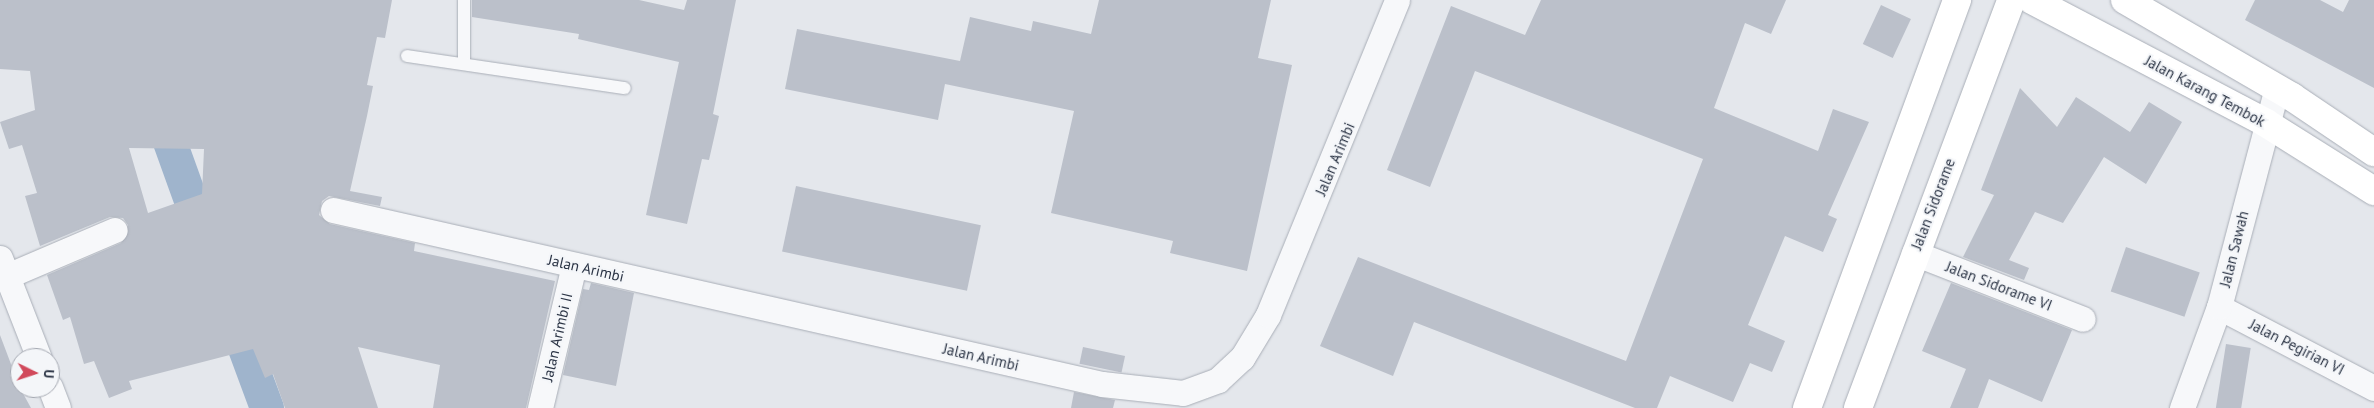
<!DOCTYPE html>
<html>
<head>
<meta charset="utf-8">
<style>
  body { margin:0 }
  #map { position:relative; width:2374px; height:408px; overflow:hidden; background:#e4e7ec; font-family:"PT Sans",sans-serif }
  div>[style] { position:absolute }
  .canal>* { height:34px; margin:-17px; padding:0 17px; transform-origin:17px; border-radius:17px; background:#9fb4cc }
  .building>* { inset:0; background:#bbc0ca; transform-origin:0 0 }
  .roads { filter:drop-shadow(0 0 1px #a9aeb7) drop-shadow(0 0 1px #a9aeb7) }
  .service>* { height:12px; margin:-6px; padding:0 6px; transform-origin:6px; border-radius:6px; background:#f7f8fa }
  .minor>* { height:25px; margin:-12.5px; padding:0 12.5px; transform-origin:12.5px; border-radius:12.5px; background:#f7f8fa }
  .secondary>* { height:28px; margin:-14px; padding:0 14px; transform-origin:14px; border-radius:14px; background:#fff }
  .trunk>* { height:28px; margin:-14px; padding:0 14px; transform-origin:14px; border-radius:14px; background:#fff }
  span { translate:-50% -50%; white-space:nowrap; text-align:center; line-height:1.15; -webkit-text-stroke:4px #f4f6f9; paint-order:stroke }
  .street-label { font-size:15px; color:#2b3445 }
  .north { position:absolute; left:10px; top:348px; width:50px; height:50px; box-sizing:border-box; background:#f4f6f9; border:1px solid #a4a8b1; border-radius:50%; rotate:94deg; font-size:14px; font-weight:700; line-height:20px; text-align:center; color:#2b3445 }
  .north::after { content:''; display:block; margin:auto; width:18px; height:22px; background:#d1495b; clip-path:polygon(50% 0,100% 100%,50% 72%,0 100%) }
</style>
</head>
<body>
<div id="map">
  <div class="canal">
    <div style="left:157px;top:106px;width:145px;rotate:70.2deg"></div>
    <div style="left:230px;top:308px;width:107px;rotate:69.7deg"></div>
  </div>
  <div class="building">
    <div style="clip-path:polygon(evenodd,0 0,392px 0,385px 38px,377px 37px,367px 85px,373px 86px,367px 116px,350px 191px,382px 197px,380px 206px,329px 196px,322px 201px,319px 215px,330px 224px,415px 243px,414px 251px,555px 281px,526px 408px,433px 408px,440px 365px,358px 347px,378px 408px,285px 408px,273px 374px,265px 378px,253px 349px,129px 381px,132px 389px,109px 398px,94px 361px,84px 364px,70px 317px,63px 320px,47px 275px,121px 243px,128px 225px,123px 218px,110px 217px,40px 246px,25px 196px,37px 193px,22px 145px,9px 149px,0 122px,35px 110px,30px 71px,0 69px,0 0,129px 148px,204px 149px,202px 194px,148px 213px,129px 148px)"></div>
    <div style="clip-path:polygon(472px 0,639px 0,684px 10px,687px 0,736px 0,713px 114px,719px 116px,709px 160px,702px 159px,687px 224px,646px 215px,679px 62px,578px 39px,579px 34px,472px 17px)"></div>
    <div style="clip-path:polygon(1099px 0,1271px 0,1258px 58px,1292px 65px,1247px 271px,1170px 253px,1173px 241px,1051px 213px,1074px 111px,945px 84px,938px 120px,785px 89px,797px 29px,960px 61px,970px 17px,1031px 31px,1033px 21px,1091px 34px)"></div>
    <div style="clip-path:polygon(1541px 0,1786px 0,1771px 34px,1745px 23px,1714px 108px,1818px 151px,1833px 109px,1869px 122px,1828px 215px,1837px 219px,1823px 252px,1785px 236px,1748px 325px,1785px 341px,1772px 372px,1750px 363px,1733px 402px,1670px 376px,1657px 408px,1635px 408px,1414px 322px,1393px 376px,1320px 346px,1358px 257px,1626px 361px,1703px 159px,1475px 71px,1430px 187px,1387px 170px,1451px 6px,1525px 35px)"></div>
    <div style="clip-path:polygon(2255px 0,2320px 0,2343px 12px,2349px 0,2374px 0,2374px 88px,2245px 20px)"></div>
    <div style="left:1881px;top:5px;width:33px;height:43px;rotate:25deg"></div>
    <div style="clip-path:polygon(2020px 88px,2057px 127px,2076px 97px,2130px 132px,2149px 102px,2182px 122px,2146px 184px,2104px 157px,2063px 223px,2035px 212px,2009px 260px,2029px 268px,2024px 280px,1963px 257px,1994px 195px,1981px 190px)"></div>
    <div style="left:796px;top:186px;width:189px;height:67px;rotate:12deg"></div>
    <div style="left:2126px;top:247px;width:78px;height:47px;rotate:19deg"></div>
    <div style="clip-path:polygon(591px 283px,634px 293px,616px 386px,563px 375px,583px 289px,589px 290px)"></div>
    <div style="clip-path:polygon(1951px 283px,2072px 330px,2042px 402px,1989px 379px,1978px 408px,1950px 408px,1966px 369px,1922px 351px)"></div>
    <div style="clip-path:polygon(0 335px,20px 388px,31px 408px,0 408px)"></div>
    <div style="left:2226px;top:344px;width:25px;height:65px;rotate:9deg"></div>
    <div style="left:1083px;top:347px;width:43px;height:17px;rotate:12deg"></div>
    <div style="clip-path:polygon(1074px 392px,1115px 400px,1113px 408px,1071px 408px)"></div>
  </div>
  <div class="roads">
    <div class="service">
      <div style="left:464px;top:0;width:64px;rotate:90deg"></div>
      <div style="left:407px;top:56px;width:220px;rotate:8.4deg"></div>
    </div>
    <div class="minor">
      <div style="left:333px;top:210px;width:788px;rotate:12.75deg"></div>
      <div style="left:1102px;top:384px;width:81px;rotate:6.3deg"></div>
      <div style="left:1183px;top:393px;width:37px;rotate:-20deg"></div>
      <div style="left:1218px;top:380px;width:33px;rotate:-43deg"></div>
      <div style="left:1242px;top:358px;width:50px;rotate:-58.8deg"></div>
      <div style="left:1268px;top:315px;width:340px;rotate:-67.7deg"></div>
      <div style="left:1914px;top:253px;width:181px;rotate:21.3deg"></div>
      <div style="left:0;top:258px;width:107px;rotate:68.7deg"></div>
      <div style="left:7px;top:276px;width:117px;rotate:-23.1deg"></div>
      <div style="left:2219px;top:307px;width:175px;rotate:27.6deg"></div>
      <div style="left:50px;top:387px;width:22px;rotate:69deg"></div>
      <div style="left:540px;top:408px;width:147px;rotate:-76.6deg"></div>
      <div style="left:2182px;top:408px;width:108px;rotate:-69.9deg"></div>
      <div style="left:2219px;top:307px;width:227px;rotate:-75.2deg"></div>
    </div>
    <div class="secondary">
      <div style="left:2032px;top:0;width:264px;rotate:27.7deg"></div>
      <div style="left:2266px;top:123px;width:128px;rotate:32.2deg"></div>
      <div style="left:2125px;top:0;width:193px;rotate:30.1deg"></div>
      <div style="left:2292px;top:97px;width:99px;rotate:33.9deg"></div>
    </div>
    <div class="trunk">
      <div style="left:1807px;top:408px;width:435px;rotate:-69.8deg"></div>
      <div style="left:1858px;top:408px;width:436px;rotate:-69.4deg"></div>
    </div>
  </div>
  <div class="street-label">
    <span style="left:2205px;top:91px;rotate:28deg">Jalan Karang Tembok</span>
    <span style="left:1335px;top:159px;rotate:-67deg">Jalan Arimbi</span>
    <span style="left:1933px;top:204px;rotate:-69deg">Jalan Sidorame</span>
    <span style="left:2234px;top:249px;rotate:-76deg">Jalan Sawah</span>
    <span style="left:586px;top:268px;rotate:13deg">Jalan Arimbi</span>
    <span style="left:1999px;top:286px;rotate:21deg">Jalan Sidorame VI</span>
    <span style="left:557px;top:337px;rotate:-77deg">Jalan Arimbi II</span>
    <span style="left:2297px;top:347px;rotate:27deg">Jalan Pegirian VI</span>
    <span style="left:981px;top:357px;rotate:13deg">Jalan Arimbi</span>
  </div>
  <div class="north">U</div>
</div>
</body>
</html>
